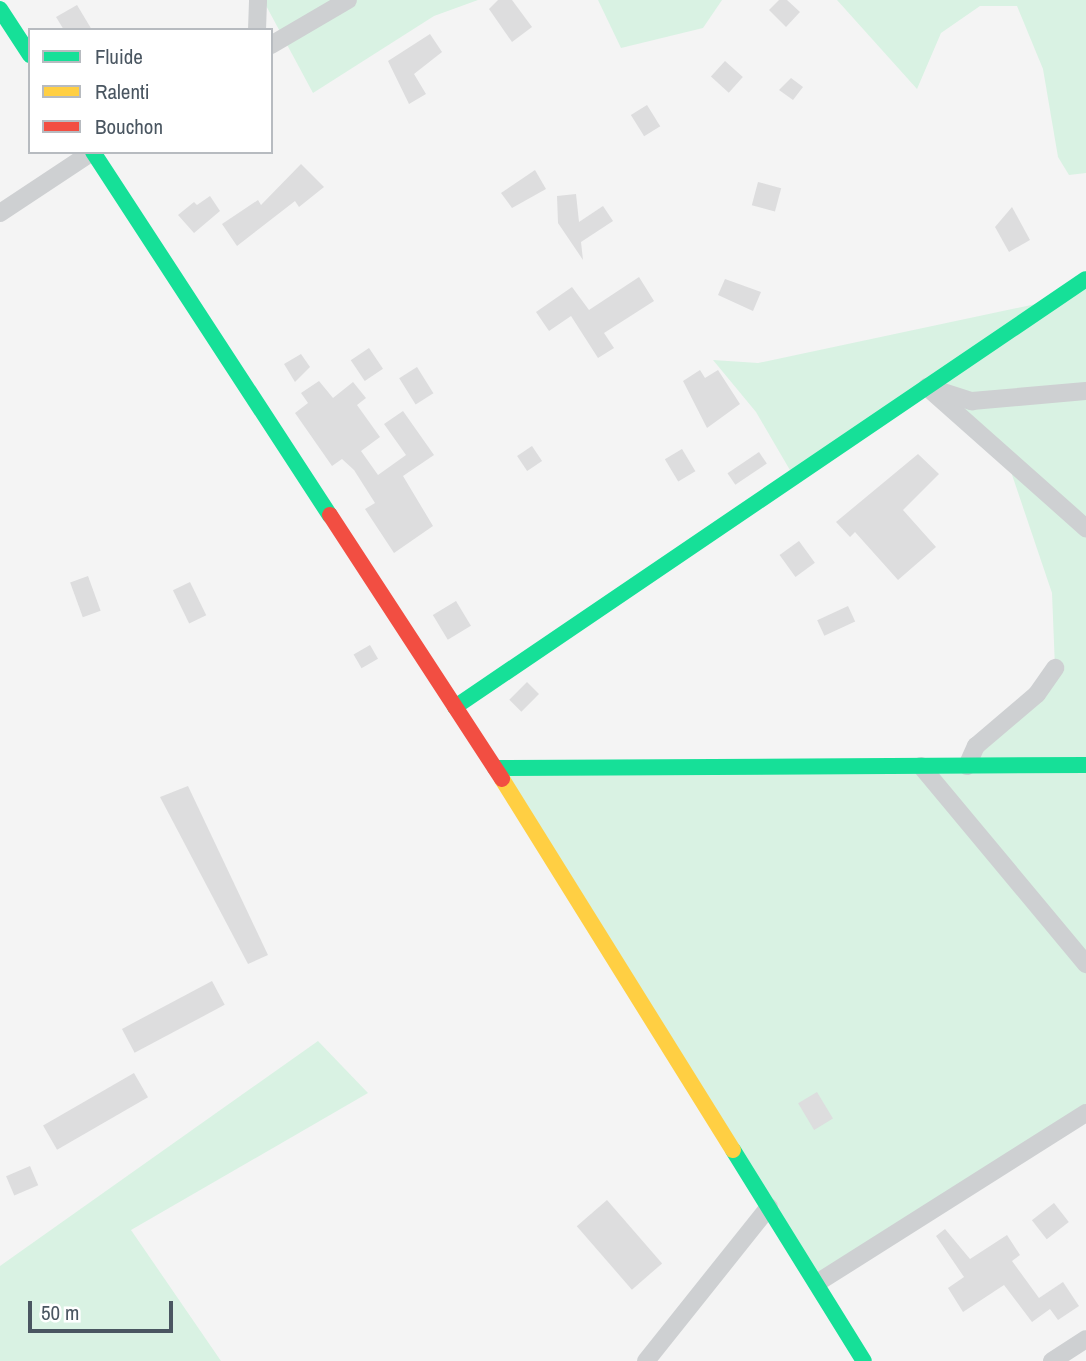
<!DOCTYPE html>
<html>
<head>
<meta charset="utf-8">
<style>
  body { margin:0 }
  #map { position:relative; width:1086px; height:1361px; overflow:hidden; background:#f4f4f4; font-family:"Archivo Narrow",sans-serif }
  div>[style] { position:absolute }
  .green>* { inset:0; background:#d9f2e3 }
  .building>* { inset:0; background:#ddddde; transform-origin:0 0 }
  .street>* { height:18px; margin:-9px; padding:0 9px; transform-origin:9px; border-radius:9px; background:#ced0d2 }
  .fast>* { height:16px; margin:-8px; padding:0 8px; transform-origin:8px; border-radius:8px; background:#16e098 }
  .slow>* { height:16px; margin:-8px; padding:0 8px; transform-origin:8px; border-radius:8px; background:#ffcf43 }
  .jam>* { height:16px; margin:-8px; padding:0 8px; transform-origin:8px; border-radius:8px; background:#f24e42 }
  span { translate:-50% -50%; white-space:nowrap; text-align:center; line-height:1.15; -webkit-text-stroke:5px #fff; paint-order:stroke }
  .legend { position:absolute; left:28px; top:28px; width:245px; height:126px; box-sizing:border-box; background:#fff; border:2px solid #b7bbc0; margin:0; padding:9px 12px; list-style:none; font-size:21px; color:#4a5661 }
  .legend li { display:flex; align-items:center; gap:14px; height:35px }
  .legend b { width:35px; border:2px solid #b7bbc0 }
  .scale { position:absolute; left:28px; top:1301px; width:145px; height:32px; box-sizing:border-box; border:4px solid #4a5661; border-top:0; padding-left:9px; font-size:21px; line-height:24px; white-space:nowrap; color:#4a5661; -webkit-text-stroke:5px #fff; paint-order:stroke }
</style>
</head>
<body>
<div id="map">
  <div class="green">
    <div style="clip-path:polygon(263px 0,478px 0,434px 16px,313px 93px)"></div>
    <div style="clip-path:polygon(598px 0,722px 0,703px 28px,621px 48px)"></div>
    <div style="clip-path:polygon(837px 0,1086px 0,1086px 173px,1069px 175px,1058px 157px,1043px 69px,1017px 6px,980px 6px,941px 33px,917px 89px)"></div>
    <div style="clip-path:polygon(1086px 279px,1086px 1113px,817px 1283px,495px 768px,967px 765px,1055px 668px,1052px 593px,1005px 454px,927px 387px,794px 477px,756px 412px,713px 360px,758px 363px,1055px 300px)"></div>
    <div style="clip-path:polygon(318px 1041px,368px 1093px,131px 1230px,221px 1361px,0 1361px,0 1266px)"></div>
  </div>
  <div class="building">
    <div style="clip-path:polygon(498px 0,512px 0,532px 27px,512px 42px,489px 9px)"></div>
    <div style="clip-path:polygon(779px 0,787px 0,800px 12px,786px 27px,769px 10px)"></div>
    <div style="clip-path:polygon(77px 5px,92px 30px,64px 30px,56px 17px)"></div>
    <div style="clip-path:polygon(430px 34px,442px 52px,414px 74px,426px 94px,409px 104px,388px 61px)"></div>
    <div style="left:725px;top:61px;width:24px;height:21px;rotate:42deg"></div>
    <div style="clip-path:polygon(791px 78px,803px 87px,793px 100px,779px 90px)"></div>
    <div style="left:647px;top:105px;width:25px;height:19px;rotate:58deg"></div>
    <div style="clip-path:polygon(301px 164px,324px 187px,299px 207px,295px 201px,237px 246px,222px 224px,258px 200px,261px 205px)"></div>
    <div style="clip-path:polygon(535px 170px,546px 189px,512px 208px,501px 193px)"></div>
    <div style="left:758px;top:182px;width:24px;height:24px;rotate:15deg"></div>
    <div style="clip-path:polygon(576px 194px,579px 222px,603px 206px,613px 221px,581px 242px,583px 260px,558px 223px,557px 196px)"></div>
    <div style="clip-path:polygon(210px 196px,220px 211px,194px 233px,178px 215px,194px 202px,197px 205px)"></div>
    <div style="clip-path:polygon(1012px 207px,1030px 240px,1009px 252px,995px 227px)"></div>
    <div style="clip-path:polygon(639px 277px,654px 301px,604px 333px,614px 348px,598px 358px,571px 316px,549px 331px,536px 312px,572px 287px,589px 310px)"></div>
    <div style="clip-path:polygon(725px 279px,761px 292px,753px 311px,718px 295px)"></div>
    <div style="left:369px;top:348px;width:25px;height:22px;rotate:56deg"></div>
    <div style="clip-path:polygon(301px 354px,310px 367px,295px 382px,284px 364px)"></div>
    <div style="left:417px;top:367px;width:31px;height:21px;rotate:58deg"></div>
    <div style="clip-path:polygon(700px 370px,705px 378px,718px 370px,740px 404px,707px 428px,683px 381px)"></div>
    <div style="clip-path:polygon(319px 381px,333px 398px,353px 382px,366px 398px,357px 405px,380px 437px,361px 451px,378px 475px,406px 455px,384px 424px,403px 411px,434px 455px,403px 476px,433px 526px,394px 553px,365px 509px,375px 503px,354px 470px,342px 459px,332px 466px,295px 413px,308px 403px,301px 393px)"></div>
    <div style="left:532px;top:446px;width:18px;height:18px;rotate:56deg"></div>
    <div style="left:682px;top:449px;width:26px;height:20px;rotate:59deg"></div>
    <div style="left:759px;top:452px;width:14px;height:38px;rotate:56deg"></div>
    <div style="clip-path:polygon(918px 454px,939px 474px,903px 510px,936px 547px,898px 580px,855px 532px,850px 537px,836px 522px)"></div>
    <div style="left:799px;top:541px;width:27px;height:24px;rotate:54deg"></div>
    <div style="left:88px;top:576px;width:37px;height:19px;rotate:70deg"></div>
    <div style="left:190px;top:582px;width:37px;height:19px;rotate:64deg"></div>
    <div style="left:456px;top:601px;width:29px;height:27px;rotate:59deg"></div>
    <div style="left:848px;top:606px;width:17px;height:34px;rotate:65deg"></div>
    <div style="left:370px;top:645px;width:16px;height:19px;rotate:60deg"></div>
    <div style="left:527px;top:682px;width:17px;height:25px;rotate:45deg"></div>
    <div style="clip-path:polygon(188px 786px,268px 955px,248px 964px,160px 797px)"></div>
    <div style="left:212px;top:981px;width:27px;height:102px;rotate:62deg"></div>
    <div style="left:134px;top:1073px;width:28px;height:105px;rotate:60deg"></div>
    <div style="left:817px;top:1092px;width:31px;height:22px;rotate:59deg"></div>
    <div style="left:30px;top:1166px;width:21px;height:26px;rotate:67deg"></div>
    <div style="left:607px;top:1200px;width:84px;height:40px;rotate:49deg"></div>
    <div style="left:1054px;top:1203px;width:24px;height:28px;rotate:52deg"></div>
    <div style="clip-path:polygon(945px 1229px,970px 1259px,1007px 1235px,1020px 1255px,1012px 1261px,1039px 1298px,1063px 1282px,1079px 1306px,1058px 1320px,1050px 1309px,1032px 1322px,1004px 1285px,963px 1312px,948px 1288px,964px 1277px,936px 1236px)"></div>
  </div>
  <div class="street">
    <div style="left:257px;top:30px;width:30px;rotate:-88deg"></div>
    <div style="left:271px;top:45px;width:89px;rotate:-30.3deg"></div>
    <div style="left:0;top:213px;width:110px;rotate:-33.5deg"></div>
    <div style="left:927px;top:387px;width:213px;rotate:41.6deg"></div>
    <div style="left:934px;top:389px;width:40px;rotate:18deg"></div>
    <div style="left:972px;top:401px;width:114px;rotate:-5deg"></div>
    <div style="left:921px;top:766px;width:258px;rotate:50.2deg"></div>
    <div style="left:967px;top:766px;width:22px;rotate:-66deg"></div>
    <div style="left:976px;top:746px;width:80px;rotate:-40.4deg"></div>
    <div style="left:1037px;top:694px;width:32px;rotate:-55deg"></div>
    <div style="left:817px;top:1283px;width:318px;rotate:-32.3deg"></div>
    <div style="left:646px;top:1361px;width:197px;rotate:-51.4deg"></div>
    <div style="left:1052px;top:1361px;width:40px;rotate:-32.9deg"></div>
  </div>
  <div class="fast">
    <div style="left:0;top:9px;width:55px;rotate:56.9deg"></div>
    <div style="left:93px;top:152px;width:434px;rotate:56.9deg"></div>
    <div style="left:455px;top:707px;width:762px;rotate:-34.15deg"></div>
    <div style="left:495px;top:768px;width:591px;rotate:-0.29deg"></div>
    <div style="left:733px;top:1150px;width:248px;rotate:58.2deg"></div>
  </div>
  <div class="slow">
    <div style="left:502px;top:779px;width:437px;rotate:58.1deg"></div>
  </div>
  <div class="jam">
    <div style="left:330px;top:515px;width:315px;rotate:56.9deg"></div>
  </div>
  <ul class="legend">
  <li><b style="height:9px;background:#16e098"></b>Fluide</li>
  <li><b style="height:9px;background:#ffcf43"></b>Ralenti</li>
  <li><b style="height:9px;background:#f24e42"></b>Bouchon</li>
  </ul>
  <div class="scale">50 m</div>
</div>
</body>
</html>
